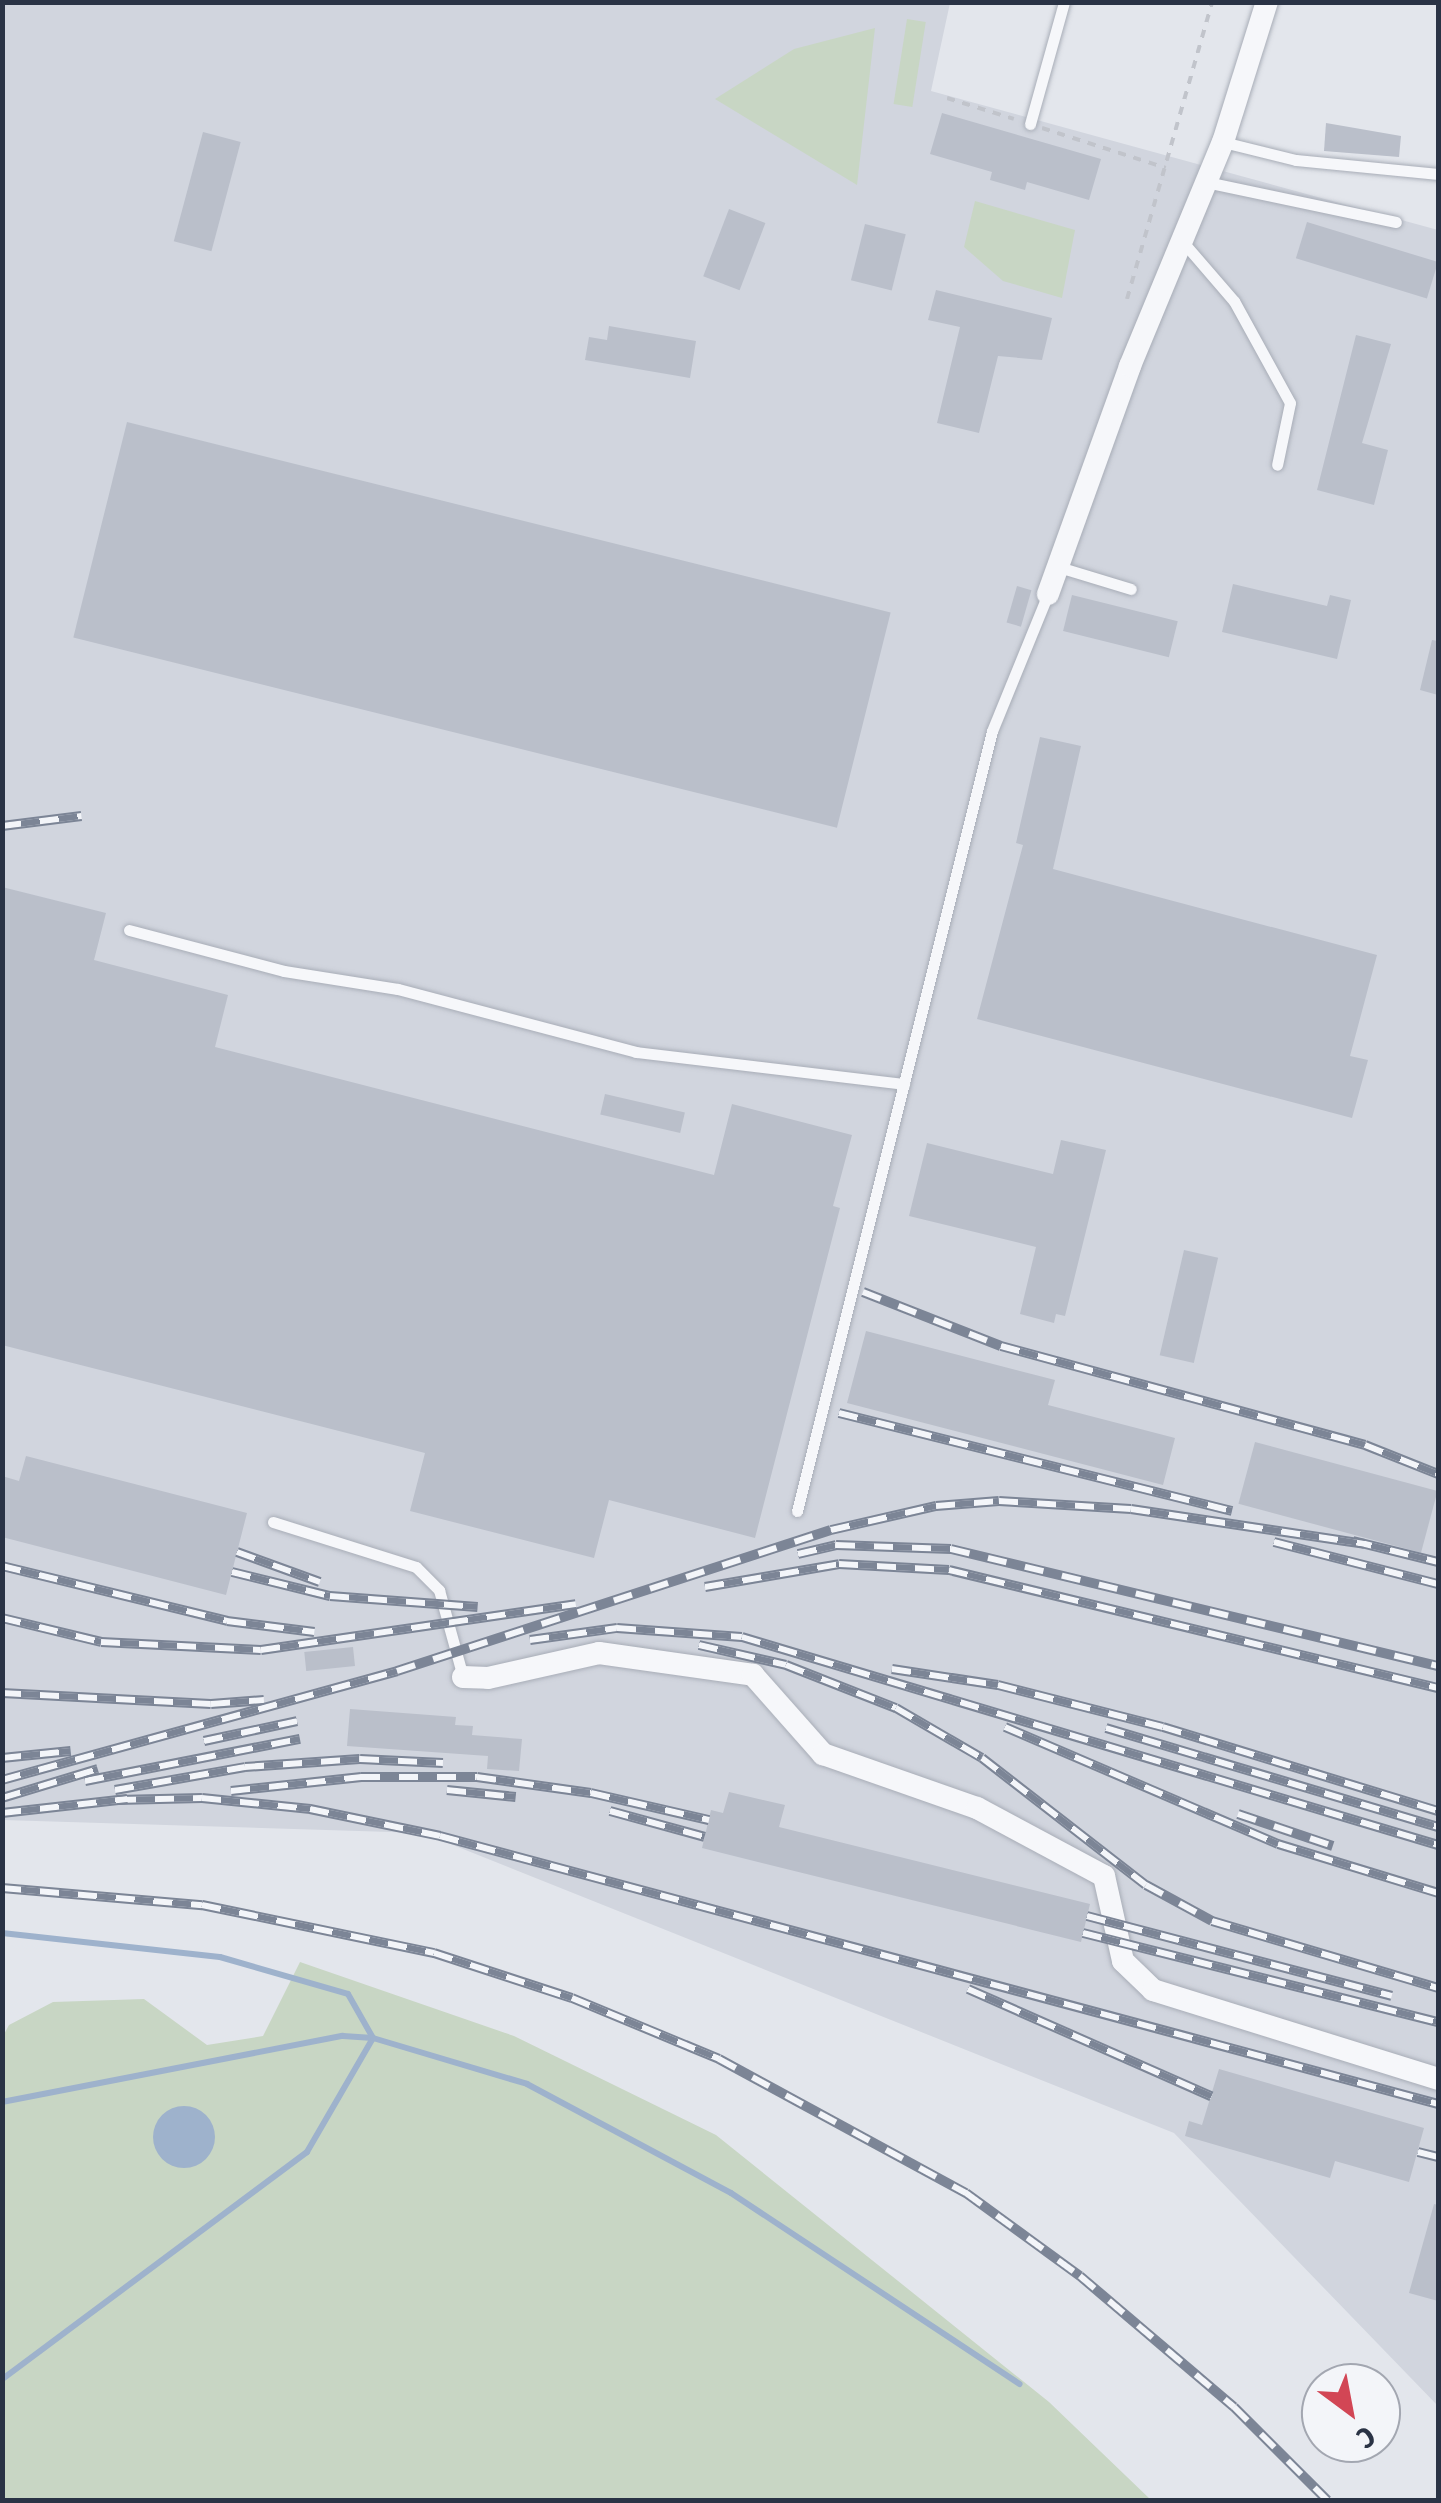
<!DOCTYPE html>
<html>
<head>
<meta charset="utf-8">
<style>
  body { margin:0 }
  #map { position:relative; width:1441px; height:2503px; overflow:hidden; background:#e3e6ec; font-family:"Fira Sans Condensed",sans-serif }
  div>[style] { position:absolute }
  .built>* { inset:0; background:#d1d5de }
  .green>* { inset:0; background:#c8d6c4; transform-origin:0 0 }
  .water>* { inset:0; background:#9eb2cc }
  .round { border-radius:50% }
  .stream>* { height:6px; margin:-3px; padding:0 3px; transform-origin:3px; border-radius:3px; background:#9eb2cc }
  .building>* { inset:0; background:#babfca; transform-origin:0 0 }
  .path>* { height:4px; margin-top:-2px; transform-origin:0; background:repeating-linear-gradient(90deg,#c1c4cb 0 8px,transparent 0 16px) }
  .roads { filter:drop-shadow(0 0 2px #a8adb7) drop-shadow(0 0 2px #a8adb7) }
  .service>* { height:11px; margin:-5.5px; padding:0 5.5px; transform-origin:5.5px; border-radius:5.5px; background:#f6f7fa }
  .minor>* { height:22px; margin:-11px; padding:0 11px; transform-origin:11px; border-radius:11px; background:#f6f7fa }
  .rail>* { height:10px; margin-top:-5px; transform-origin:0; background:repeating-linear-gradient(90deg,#f3f5f9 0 19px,#7c8596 0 38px); box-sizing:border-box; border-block:2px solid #7c8596 }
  span { translate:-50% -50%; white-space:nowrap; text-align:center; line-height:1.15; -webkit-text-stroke:9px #f3f5f9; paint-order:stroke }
  .frame { position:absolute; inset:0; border:5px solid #2a3345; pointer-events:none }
  .north { position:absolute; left:1301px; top:2363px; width:100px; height:100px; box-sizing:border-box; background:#f3f5f9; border:2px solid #a3a7b1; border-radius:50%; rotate:148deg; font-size:28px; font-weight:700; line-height:40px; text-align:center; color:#2a3345 }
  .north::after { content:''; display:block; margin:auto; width:35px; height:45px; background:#d24655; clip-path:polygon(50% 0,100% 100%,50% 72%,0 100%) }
</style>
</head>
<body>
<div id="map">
  <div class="built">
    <div style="clip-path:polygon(3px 3px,950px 3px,931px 91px,1438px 230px,1438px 2406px,1174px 2133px,423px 1833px,3px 1820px)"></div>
  </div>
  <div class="green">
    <div style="left:907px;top:19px;width:19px;height:86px;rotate:9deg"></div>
    <div style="clip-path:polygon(875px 28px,857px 185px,715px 99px,794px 49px)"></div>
    <div style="clip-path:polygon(975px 201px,1075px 230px,1062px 298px,1003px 281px,964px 247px)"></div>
    <div style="clip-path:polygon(300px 1962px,514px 2036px,716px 2135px,1049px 2402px,1151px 2500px,3px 2500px,2px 2038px,9px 2025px,53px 2002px,144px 1999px,207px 2045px,263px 2036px)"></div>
  </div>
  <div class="water">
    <div class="round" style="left:153px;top:2106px;width:62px;height:62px"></div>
  </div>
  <div class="stream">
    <div style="left:2px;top:1933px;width:219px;rotate:6.3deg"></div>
    <div style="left:220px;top:1957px;width:133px;rotate:16.1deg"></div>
    <div style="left:348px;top:1994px;width:51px;rotate:60.4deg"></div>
    <div style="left:373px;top:2038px;width:132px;rotate:120.1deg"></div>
    <div style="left:307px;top:2152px;width:380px;rotate:143.3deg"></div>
    <div style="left:2px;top:2102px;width:347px;rotate:-11deg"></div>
    <div style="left:343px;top:2036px;width:30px;rotate:4deg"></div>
    <div style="left:373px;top:2038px;width:161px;rotate:16.6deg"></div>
    <div style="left:527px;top:2084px;width:231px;rotate:28.1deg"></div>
    <div style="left:731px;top:2193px;width:346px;rotate:33.5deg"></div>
  </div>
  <div class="building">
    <div style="clip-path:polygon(942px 113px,1101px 159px,1089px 200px,1027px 182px,1025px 190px,990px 180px,992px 172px,930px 154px)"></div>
    <div style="clip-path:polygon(1326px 123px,1401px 136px,1399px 157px,1324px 151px)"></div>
    <div style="left:203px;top:132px;width:39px;height:113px;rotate:15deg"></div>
    <div style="left:729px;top:209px;width:39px;height:72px;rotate:21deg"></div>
    <div style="left:1307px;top:222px;width:137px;height:38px;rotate:17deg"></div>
    <div style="left:865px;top:224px;width:42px;height:58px;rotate:14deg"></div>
    <div style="clip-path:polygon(936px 290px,1052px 318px,1042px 360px,998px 356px,979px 433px,937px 423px,960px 327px,928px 320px)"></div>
    <div style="clip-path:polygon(609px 326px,696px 341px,690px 378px,585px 360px,589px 337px,607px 340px)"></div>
    <div style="clip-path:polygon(1356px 335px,1391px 344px,1362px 443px,1388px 450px,1374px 505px,1317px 490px)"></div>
    <div style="left:127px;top:422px;width:787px;height:222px;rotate:14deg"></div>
    <div style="clip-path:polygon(1233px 584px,1327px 606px,1330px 595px,1351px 600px,1337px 659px,1222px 632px)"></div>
    <div style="left:1017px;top:586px;width:15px;height:38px;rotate:16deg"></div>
    <div style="left:1072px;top:595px;width:109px;height:37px;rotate:14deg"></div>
    <div style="clip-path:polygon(1432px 640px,1438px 641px,1438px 695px,1420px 690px)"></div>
    <div style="clip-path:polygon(1040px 737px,1081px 746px,1053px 869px,1377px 955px,1350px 1056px,1368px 1060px,1352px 1118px,977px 1019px,1023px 845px,1016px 843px)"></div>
    <div style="clip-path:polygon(2px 887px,106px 913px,94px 960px,228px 995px,215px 1047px,714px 1175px,732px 1104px,852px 1135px,833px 1206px,840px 1208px,755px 1538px,609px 1500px,594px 1558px,410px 1511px,425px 1453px,2px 1345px)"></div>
    <div style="left:605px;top:1094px;width:82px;height:21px;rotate:13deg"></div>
    <div style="clip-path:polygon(1061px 1140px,1106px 1150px,1065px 1316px,1056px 1314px,1054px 1323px,1020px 1314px,1036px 1247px,909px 1216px,927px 1143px,1053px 1174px)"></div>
    <div style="left:1184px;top:1250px;width:35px;height:108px;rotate:13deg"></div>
    <div style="clip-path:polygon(866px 1331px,1055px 1380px,1048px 1405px,1175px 1438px,1163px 1485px,847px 1403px)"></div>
    <div style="left:1255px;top:1442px;width:189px;height:64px;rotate:15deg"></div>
    <div style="clip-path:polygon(26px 1456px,247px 1513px,226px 1595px,2px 1537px,2px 1476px,19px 1481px)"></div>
    <div style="left:353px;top:1647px;width:19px;height:49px;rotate:84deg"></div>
    <div style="clip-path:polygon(350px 1709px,456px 1717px,455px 1725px,473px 1726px,472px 1735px,522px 1739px,519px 1771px,487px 1769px,488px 1756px,347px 1746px)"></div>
    <div style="clip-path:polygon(729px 1792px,785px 1805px,779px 1827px,1090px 1904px,1081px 1942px,702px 1848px,711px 1810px,723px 1813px)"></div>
    <div style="clip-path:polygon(1219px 2069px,1424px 2128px,1409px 2182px,1335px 2161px,1330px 2178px,1185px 2136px,1189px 2121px,1202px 2125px)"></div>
    <div style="clip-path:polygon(1434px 2204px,1438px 2205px,1438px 2301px,1409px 2293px)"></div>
  </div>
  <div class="path">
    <div style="left:947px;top:98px;width:70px;rotate:17.4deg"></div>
    <div style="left:1042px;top:128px;width:130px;rotate:17.9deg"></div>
    <div style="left:1127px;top:299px;width:309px;rotate:-74deg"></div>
  </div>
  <div class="roads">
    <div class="service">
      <div style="left:1030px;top:124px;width:127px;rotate:-74.4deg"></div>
      <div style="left:1223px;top:142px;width:75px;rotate:13.9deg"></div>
      <div style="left:1296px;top:160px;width:143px;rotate:5.6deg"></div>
      <div style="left:1206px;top:182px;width:194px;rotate:11.9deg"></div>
      <div style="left:1183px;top:242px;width:78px;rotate:49.2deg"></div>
      <div style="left:1234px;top:301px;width:116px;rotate:61.2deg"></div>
      <div style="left:1290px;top:403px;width:63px;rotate:101.8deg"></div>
      <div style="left:1059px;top:567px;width:75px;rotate:17deg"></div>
      <div style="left:129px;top:930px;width:160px;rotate:14.8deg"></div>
      <div style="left:284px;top:971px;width:115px;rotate:9deg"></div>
      <div style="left:398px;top:989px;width:246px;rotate:14.8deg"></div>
      <div style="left:636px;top:1052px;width:270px;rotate:6.8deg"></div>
      <div style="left:797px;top:1511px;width:804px;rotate:-75.96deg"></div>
      <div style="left:992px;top:731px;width:148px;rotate:-67.8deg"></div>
      <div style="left:273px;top:1522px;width:150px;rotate:17.5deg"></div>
      <div style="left:416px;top:1567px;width:33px;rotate:45deg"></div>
      <div style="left:439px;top:1590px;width:90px;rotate:74.6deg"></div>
    </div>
    <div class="minor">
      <div style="left:1048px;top:594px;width:242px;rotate:-70.2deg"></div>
      <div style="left:1130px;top:366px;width:243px;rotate:-67.5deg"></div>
      <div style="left:1223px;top:142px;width:147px;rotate:-72.6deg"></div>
      <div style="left:463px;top:1677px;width:25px;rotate:2deg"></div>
      <div style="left:488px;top:1678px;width:114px;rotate:-12.7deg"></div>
      <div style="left:599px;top:1653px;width:156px;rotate:8.1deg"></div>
      <div style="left:753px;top:1675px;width:106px;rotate:48.5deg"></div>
      <div style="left:823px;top:1754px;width:163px;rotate:19.3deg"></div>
      <div style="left:977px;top:1808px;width:144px;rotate:28.2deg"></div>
      <div style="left:1104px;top:1876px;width:87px;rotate:77.4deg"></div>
      <div style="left:1123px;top:1961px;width:42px;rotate:44deg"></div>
      <div style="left:1153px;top:1990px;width:299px;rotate:17.3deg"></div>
    </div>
  </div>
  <div class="rail">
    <div style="left:2px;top:826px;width:80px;rotate:-7.2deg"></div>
    <div style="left:863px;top:1292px;width:148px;rotate:21.4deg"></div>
    <div style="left:1001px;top:1346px;width:377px;rotate:15.2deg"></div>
    <div style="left:1365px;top:1445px;width:79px;rotate:21.7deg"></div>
    <div style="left:839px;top:1413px;width:405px;rotate:14deg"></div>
    <div style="left:1353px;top:1541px;width:88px;rotate:13.9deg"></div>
    <div style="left:1274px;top:1542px;width:169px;rotate:14.4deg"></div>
    <div style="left:237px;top:1552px;width:88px;rotate:19.9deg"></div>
    <div style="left:798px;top:1554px;width:39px;rotate:-13deg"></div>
    <div style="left:836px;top:1545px;width:115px;rotate:2deg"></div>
    <div style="left:951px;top:1549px;width:501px;rotate:13.51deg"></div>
    <div style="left:2px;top:1566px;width:232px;rotate:13.7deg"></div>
    <div style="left:227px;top:1621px;width:88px;rotate:7.2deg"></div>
    <div style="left:232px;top:1572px;width:101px;rotate:13.8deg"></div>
    <div style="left:330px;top:1596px;width:148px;rotate:4.3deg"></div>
    <div style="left:705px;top:1587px;width:136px;rotate:-9.7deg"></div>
    <div style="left:839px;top:1564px;width:110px;rotate:3.1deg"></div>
    <div style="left:949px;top:1570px;width:503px;rotate:13.57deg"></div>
    <div style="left:2px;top:1618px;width:102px;rotate:13.6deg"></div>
    <div style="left:101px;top:1642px;width:160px;rotate:2.9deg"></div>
    <div style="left:261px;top:1650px;width:318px;rotate:-8.3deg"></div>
    <div style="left:530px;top:1640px;width:88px;rotate:-7.9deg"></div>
    <div style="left:617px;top:1628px;width:125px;rotate:4.1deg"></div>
    <div style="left:742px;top:1637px;width:726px;rotate:16.64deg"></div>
    <div style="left:699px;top:1645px;width:89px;rotate:12.9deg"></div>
    <div style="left:786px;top:1665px;width:118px;rotate:21.4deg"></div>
    <div style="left:896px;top:1708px;width:99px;rotate:30.2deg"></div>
    <div style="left:982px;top:1758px;width:207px;rotate:37.8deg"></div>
    <div style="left:1146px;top:1885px;width:75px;rotate:28.6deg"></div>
    <div style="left:1212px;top:1921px;width:236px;rotate:16.5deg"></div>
    <div style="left:892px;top:1669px;width:107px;rotate:8.6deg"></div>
    <div style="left:998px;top:1685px;width:170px;rotate:14.3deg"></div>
    <div style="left:1163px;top:1727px;width:288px;rotate:17deg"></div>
    <div style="left:2px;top:1693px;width:209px;rotate:3deg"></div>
    <div style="left:211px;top:1704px;width:53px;rotate:-4.3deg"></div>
    <div style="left:1005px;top:1727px;width:297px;rotate:23.2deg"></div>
    <div style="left:1278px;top:1844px;width:167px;rotate:17deg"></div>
    <div style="left:1106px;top:1728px;width:346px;rotate:16.6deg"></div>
    <div style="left:204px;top:1741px;width:95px;rotate:-12.1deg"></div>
    <div style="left:2px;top:1758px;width:69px;rotate:-5.8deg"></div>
    <div style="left:2px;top:1780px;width:410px;rotate:-15.4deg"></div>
    <div style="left:397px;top:1671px;width:456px;rotate:-18deg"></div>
    <div style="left:831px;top:1530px;width:108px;rotate:-12.9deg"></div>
    <div style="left:936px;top:1506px;width:63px;rotate:-4.5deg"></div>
    <div style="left:999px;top:1501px;width:132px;rotate:3.5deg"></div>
    <div style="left:1131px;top:1509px;width:236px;rotate:8.5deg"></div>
    <div style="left:85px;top:1781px;width:219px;rotate:-11.1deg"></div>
    <div style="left:115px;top:1790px;width:132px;rotate:-10deg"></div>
    <div style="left:245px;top:1767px;width:115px;rotate:-4deg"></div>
    <div style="left:360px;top:1759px;width:83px;rotate:2.8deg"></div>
    <div style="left:447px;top:1790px;width:69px;rotate:5.8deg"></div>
    <div style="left:231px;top:1791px;width:131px;rotate:-6.1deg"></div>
    <div style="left:361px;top:1777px;width:116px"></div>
    <div style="left:477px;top:1777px;width:115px;rotate:8deg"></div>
    <div style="left:591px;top:1793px;width:121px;rotate:12.9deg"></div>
    <div style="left:2px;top:1798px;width:100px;rotate:-16.8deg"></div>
    <div style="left:117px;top:1800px;width:85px;rotate:-1.3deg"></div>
    <div style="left:202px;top:1798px;width:109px;rotate:5.8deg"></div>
    <div style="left:310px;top:1809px;width:133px;rotate:11.7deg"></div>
    <div style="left:440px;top:1836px;width:1033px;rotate:15.03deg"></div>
    <div style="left:610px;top:1811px;width:98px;rotate:15.3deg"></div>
    <div style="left:2px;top:1813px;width:126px;rotate:-6.4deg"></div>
    <div style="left:1238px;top:1814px;width:100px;rotate:18.6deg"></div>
    <div style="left:2px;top:1888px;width:201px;rotate:4.9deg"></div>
    <div style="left:202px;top:1905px;width:237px;rotate:11.7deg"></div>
    <div style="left:434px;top:1953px;width:145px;rotate:18.1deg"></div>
    <div style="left:572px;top:1998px;width:159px;rotate:22.5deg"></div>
    <div style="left:719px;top:2059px;width:281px;rotate:28.5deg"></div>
    <div style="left:966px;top:2193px;width:141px;rotate:36.1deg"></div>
    <div style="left:1080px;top:2276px;width:202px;rotate:40.4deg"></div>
    <div style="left:1234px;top:2407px;width:132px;rotate:45deg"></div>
    <div style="left:1087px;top:1916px;width:315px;rotate:14.7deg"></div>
    <div style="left:1083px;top:1933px;width:366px;rotate:14.1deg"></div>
    <div style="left:968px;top:1989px;width:266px;rotate:23.8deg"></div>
    <div style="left:1418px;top:2152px;width:21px;rotate:14deg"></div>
  </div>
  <div class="frame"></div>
  <div class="north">С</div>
</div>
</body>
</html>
